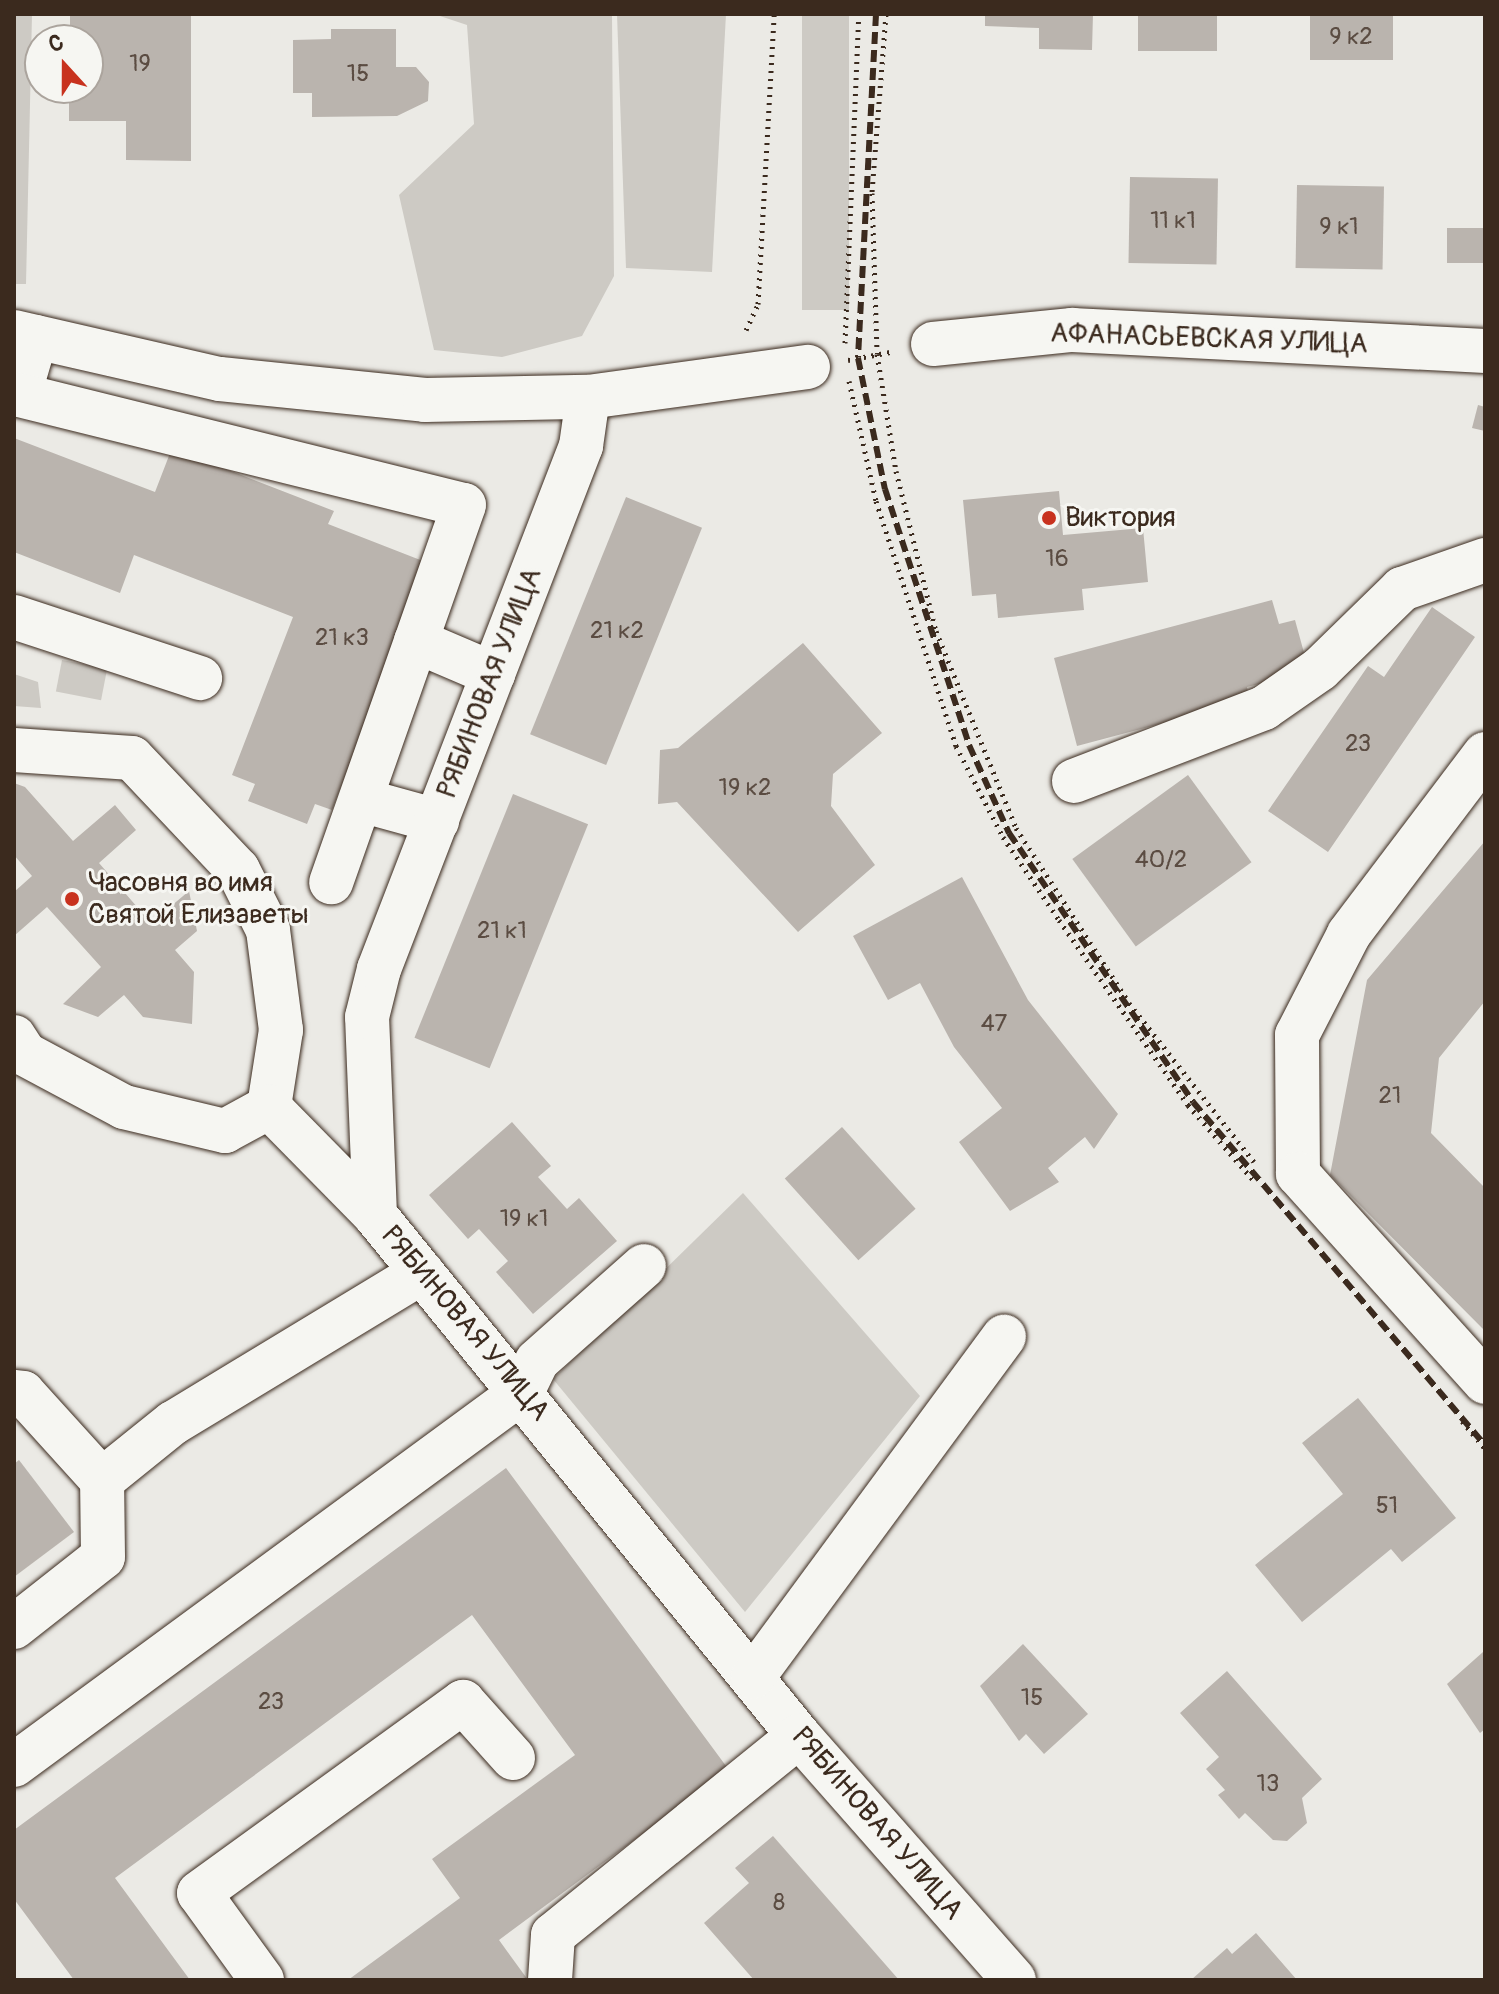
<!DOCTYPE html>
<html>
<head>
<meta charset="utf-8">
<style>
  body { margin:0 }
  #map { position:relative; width:1499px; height:1994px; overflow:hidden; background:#ebeae5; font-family:Pangolin,sans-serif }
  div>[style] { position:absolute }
  .green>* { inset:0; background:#cdcac4; transform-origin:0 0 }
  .building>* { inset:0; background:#bab4ae; transform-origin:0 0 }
  .path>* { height:5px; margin-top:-2.5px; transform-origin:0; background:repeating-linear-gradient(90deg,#3b2a1e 0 2px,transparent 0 8px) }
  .roads { filter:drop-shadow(0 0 2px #3b2a1e) drop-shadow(0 0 2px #3b2a1e) }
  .minor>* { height:44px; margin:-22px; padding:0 22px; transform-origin:22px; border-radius:22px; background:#f6f6f2 }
  .rail>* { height:6px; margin-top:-3px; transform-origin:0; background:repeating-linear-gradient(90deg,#3b2a1e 0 12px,transparent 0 18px) }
  .dots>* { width:22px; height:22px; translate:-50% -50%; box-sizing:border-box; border:4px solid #f6f6f2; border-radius:50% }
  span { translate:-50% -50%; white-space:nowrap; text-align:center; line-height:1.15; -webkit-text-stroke:6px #f6f6f2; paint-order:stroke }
  .number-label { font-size:24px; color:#5b4c42 }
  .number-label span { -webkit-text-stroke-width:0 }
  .street-label { font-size:28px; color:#3b2a1e }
  .poi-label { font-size:28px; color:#3b2a1e }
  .left { translate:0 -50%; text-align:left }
  .frame { position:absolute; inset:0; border:16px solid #3b2a1e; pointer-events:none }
  .north { position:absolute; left:24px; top:24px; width:80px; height:80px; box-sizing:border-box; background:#f6f6f2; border:2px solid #aba49d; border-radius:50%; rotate:339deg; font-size:22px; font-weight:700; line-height:32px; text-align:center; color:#3b2a1e }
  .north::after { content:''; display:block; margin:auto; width:28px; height:36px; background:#c8321e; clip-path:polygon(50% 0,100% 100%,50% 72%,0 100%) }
</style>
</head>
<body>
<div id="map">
  <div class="green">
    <div style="clip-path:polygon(14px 14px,32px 14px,26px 284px,14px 284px)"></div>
    <div style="clip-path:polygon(434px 14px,612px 14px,614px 276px,582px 336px,502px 357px,434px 350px,399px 195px,474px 124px,467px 25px)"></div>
    <div style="clip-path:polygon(617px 14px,726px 14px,712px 272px,626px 268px)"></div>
    <div style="left:802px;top:14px;width:47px;height:296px"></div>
    <div style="left:62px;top:660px;width:46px;height:32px;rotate:11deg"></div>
    <div style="clip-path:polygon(14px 674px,38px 682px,41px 708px,14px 706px)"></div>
    <div style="clip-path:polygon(743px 1193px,920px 1396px,745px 1612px,553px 1379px)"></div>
  </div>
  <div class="building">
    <div style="clip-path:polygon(191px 14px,191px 161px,126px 160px,126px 121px,69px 121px,69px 88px,88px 88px,88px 40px,70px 40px,70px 15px)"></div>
    <div style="clip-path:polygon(985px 14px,1093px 14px,1092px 50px,1039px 49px,1039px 28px,985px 26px)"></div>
    <div style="left:1138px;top:14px;width:79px;height:37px"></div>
    <div style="left:1310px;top:14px;width:83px;height:46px"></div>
    <div style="clip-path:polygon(331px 29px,396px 29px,396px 67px,416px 67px,429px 82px,428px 101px,397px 116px,312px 117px,312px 93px,293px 93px,293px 40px,331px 39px)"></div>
    <div style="left:1130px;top:177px;width:88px;height:86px;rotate:1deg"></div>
    <div style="left:1297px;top:185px;width:87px;height:83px;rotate:1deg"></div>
    <div style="left:1447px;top:228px;width:38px;height:35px"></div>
    <div style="clip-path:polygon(1478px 405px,1485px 407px,1485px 431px,1472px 428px)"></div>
    <div style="clip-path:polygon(14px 438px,155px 492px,172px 448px,334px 511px,328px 524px,428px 563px,332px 810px,315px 804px,307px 824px,248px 801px,255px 784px,232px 775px,293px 617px,134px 555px,120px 593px,14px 552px)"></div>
    <div style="clip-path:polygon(1059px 491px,1063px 535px,1143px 528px,1148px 582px,1082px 589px,1084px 610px,998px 618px,996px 594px,972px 596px,963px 500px)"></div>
    <div style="left:626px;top:497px;width:82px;height:256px;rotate:22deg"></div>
    <div style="clip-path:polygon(1272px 600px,1279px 624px,1295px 620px,1306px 660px,1291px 676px,1247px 687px,1250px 700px,1077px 746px,1054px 658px)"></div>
    <div style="clip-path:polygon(1432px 607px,1475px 637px,1328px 852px,1268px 811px,1368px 666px,1384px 677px)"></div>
    <div style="clip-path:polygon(803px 643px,882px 733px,833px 774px,831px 806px,875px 865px,798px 932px,677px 802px,658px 804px,660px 750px,678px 748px)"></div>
    <div style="left:1188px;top:775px;width:108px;height:143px;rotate:54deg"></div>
    <div style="clip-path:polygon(14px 783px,25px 787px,73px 841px,115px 805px,136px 830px,99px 863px,151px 923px,189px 891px,197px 931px,175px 950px,194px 972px,192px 1024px,143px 1017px,124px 995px,98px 1017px,63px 1004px,101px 967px,47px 907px,14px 936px,14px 892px,32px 876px,14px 855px)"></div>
    <div style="left:513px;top:794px;width:81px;height:263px;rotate:22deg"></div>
    <div style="clip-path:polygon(1485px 841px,1485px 1001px,1439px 1058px,1431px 1133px,1485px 1188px,1485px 1331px,1330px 1175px,1367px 980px)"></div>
    <div style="clip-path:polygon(962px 877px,1028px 1000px,1118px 1114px,1094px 1149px,1085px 1137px,1048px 1168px,1059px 1182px,1010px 1211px,959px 1142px,1002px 1108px,954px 1047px,920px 983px,888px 1000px,853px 936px)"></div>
    <div style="clip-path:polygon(512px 1122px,551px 1166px,538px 1177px,567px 1209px,579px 1198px,617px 1241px,533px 1314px,496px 1272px,508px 1261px,479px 1229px,468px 1239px,429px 1195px)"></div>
    <div style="left:842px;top:1127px;width:110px;height:77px;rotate:48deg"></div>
    <div style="clip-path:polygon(1358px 1398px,1456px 1518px,1402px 1562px,1391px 1549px,1302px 1622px,1255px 1565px,1343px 1494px,1302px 1443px)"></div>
    <div style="clip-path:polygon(19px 1460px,74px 1532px,14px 1577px,14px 1464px)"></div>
    <div style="clip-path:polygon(506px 1468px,729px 1770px,499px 1940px,528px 1980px,348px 1980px,460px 1898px,432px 1859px,575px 1755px,472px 1615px,115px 1878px,190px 1980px,74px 1980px,14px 1899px,14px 1830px)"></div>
    <div style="clip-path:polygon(1023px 1644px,1088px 1714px,1044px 1754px,1026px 1734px,1019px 1741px,980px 1686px)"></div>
    <div style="clip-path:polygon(1483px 1652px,1485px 1729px,1480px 1733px,1447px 1684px)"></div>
    <div style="clip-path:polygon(1227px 1671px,1322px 1779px,1302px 1798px,1307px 1823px,1287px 1841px,1273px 1840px,1245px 1813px,1239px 1819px,1218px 1795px,1225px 1790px,1206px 1769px,1219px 1757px,1180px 1713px)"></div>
    <div style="clip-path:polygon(773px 1836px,899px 1980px,754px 1980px,704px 1923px,749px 1883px,735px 1868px)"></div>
    <div style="clip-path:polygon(1256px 1933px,1297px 1980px,1191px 1980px,1227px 1948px,1232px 1954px)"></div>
  </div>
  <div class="path">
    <div style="left:886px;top:14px;width:180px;rotate:94.5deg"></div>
    <div style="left:872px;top:193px;width:161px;rotate:88.2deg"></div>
    <div style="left:877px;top:354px;width:119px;rotate:80.8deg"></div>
    <div style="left:896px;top:471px;width:165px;rotate:76deg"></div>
    <div style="left:936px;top:631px;width:213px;rotate:67.9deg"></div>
    <div style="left:1016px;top:828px;width:208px;rotate:57.1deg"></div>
    <div style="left:1129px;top:1003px;width:202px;rotate:51.8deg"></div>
    <div style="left:746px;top:330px;width:29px;rotate:-65deg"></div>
    <div style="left:758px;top:304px;width:290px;rotate:-86.8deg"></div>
    <div style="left:845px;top:343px;width:329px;rotate:-87.6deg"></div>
    <div style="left:848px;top:360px;width:43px;rotate:-10.8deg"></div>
    <div style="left:849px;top:381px;width:123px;rotate:77.3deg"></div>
    <div style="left:876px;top:501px;width:258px;rotate:71.9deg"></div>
    <div style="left:956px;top:746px;width:102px;rotate:62.7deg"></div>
    <div style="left:1003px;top:837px;width:100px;rotate:56deg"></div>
    <div style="left:1059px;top:920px;width:226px;rotate:55.1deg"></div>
    <div style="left:1188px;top:1105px;width:101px;rotate:49deg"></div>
    <div style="left:1462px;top:1421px;width:35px;rotate:50deg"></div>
  </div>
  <div class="roads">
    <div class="minor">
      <div style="left:14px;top:332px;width:211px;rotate:12.9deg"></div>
      <div style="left:220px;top:379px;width:206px;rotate:5.8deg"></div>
      <div style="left:425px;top:400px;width:163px;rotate:-1.1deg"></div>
      <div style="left:588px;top:397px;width:222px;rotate:-7.8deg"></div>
      <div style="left:36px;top:337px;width:60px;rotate:106.3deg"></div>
      <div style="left:19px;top:395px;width:458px;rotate:13.9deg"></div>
      <div style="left:464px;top:505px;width:400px;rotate:109.4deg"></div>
      <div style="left:933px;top:344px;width:140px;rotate:-5.8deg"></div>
      <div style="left:1072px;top:330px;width:414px;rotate:2.9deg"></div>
      <div style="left:14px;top:617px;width:196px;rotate:18.2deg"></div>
      <div style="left:416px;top:641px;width:84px;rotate:23.2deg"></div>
      <div style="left:14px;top:750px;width:118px;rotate:3.9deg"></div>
      <div style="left:132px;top:758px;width:154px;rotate:46.6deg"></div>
      <div style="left:238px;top:870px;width:67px;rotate:63.4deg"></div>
      <div style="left:268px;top:930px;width:101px;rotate:82.6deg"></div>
      <div style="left:281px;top:1030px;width:78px;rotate:98.9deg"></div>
      <div style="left:269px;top:1107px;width:151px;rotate:45.5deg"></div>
      <div style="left:375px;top:1215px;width:672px;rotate:50.86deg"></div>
      <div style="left:799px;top:1736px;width:325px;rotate:48.6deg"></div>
      <div style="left:1485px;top:754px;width:226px;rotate:127.1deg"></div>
      <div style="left:1349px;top:934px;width:114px;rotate:117.2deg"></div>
      <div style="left:1297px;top:1035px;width:139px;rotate:89.6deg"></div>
      <div style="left:1298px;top:1174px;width:280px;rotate:48deg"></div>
      <div style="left:1074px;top:781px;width:204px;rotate:-21deg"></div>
      <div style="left:1264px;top:708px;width:68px;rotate:-34.9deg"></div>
      <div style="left:1320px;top:669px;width:115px;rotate:-44.3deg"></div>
      <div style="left:1402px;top:589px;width:88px;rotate:-19.3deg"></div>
      <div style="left:361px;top:800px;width:79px;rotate:15.4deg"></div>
      <div style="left:14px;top:1037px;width:20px;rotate:57deg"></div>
      <div style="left:25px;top:1054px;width:112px;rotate:28.2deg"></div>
      <div style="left:124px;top:1107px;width:104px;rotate:13.4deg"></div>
      <div style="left:225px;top:1131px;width:50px;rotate:-28.6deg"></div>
      <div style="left:375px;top:1215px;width:198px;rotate:-92.3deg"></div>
      <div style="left:367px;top:1017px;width:49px;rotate:-76deg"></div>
      <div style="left:379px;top:969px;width:561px;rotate:-68.88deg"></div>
      <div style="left:581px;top:446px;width:49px;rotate:-81.9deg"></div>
      <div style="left:14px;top:1392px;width:9px;rotate:6deg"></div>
      <div style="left:23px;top:1393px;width:118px;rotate:47.8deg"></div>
      <div style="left:14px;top:1627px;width:113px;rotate:-38.2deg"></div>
      <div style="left:103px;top:1557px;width:77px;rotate:-90.7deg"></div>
      <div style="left:102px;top:1480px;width:91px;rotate:-38.8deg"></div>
      <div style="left:173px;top:1423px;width:291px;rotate:-31.2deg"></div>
      <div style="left:753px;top:1677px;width:423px;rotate:-53.6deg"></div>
      <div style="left:14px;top:1765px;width:630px;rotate:-36.29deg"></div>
      <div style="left:522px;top:1392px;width:34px;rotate:-64deg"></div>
      <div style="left:537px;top:1361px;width:143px;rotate:-41.6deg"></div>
      <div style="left:262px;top:1980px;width:107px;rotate:-125.9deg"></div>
      <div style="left:199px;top:1893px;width:326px;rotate:-35.9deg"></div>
      <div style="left:463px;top:1702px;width:75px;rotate:48.2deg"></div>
      <div style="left:550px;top:1980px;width:45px;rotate:-86.2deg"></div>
      <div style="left:553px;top:1935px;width:316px;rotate:-39deg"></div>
    </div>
  </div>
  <div class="rail">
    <div style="left:876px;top:14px;width:344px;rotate:93deg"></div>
    <div style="left:858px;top:358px;width:134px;rotate:78.4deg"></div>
    <div style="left:885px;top:489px;width:269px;rotate:71.8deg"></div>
    <div style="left:969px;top:745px;width:97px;rotate:65.6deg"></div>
    <div style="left:1009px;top:833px;width:326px;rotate:55.6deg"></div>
    <div style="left:1193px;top:1102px;width:450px;rotate:49.6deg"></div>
  </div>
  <div class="dots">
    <div style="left:1049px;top:518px;background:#c8321e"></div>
    <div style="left:72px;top:899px;background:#c8321e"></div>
  </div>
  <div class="number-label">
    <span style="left:1351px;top:37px">9 к2</span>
    <span style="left:140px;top:64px">19</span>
    <span style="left:358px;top:74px">15</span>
    <span style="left:1173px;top:221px">11 к1</span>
    <span style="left:1339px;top:227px">9 к1</span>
    <span style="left:1057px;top:559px">16</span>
    <span style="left:617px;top:631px">21 к2</span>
    <span style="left:342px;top:638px">21 к3</span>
    <span style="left:1358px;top:744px">23</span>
    <span style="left:745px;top:788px">19 к2</span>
    <span style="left:1161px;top:860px">40/2</span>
    <span style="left:502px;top:931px">21 к1</span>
    <span style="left:994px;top:1024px">47</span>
    <span style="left:1390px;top:1096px">21</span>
    <span style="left:524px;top:1219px">19 к1</span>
    <span style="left:1387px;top:1506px">51</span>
    <span style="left:1032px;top:1698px">15</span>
    <span style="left:271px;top:1702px">23</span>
    <span style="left:1268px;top:1784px">13</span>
    <span style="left:779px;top:1903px">8</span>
  </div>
  <div class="street-label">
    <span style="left:1209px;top:339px;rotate:2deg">АФАНАСЬЕВСКАЯ УЛИЦА</span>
    <span style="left:490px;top:683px;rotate:-69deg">РЯБИНОВАЯ УЛИЦА</span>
    <span style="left:465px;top:1324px;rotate:50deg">РЯБИНОВАЯ УЛИЦА</span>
    <span style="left:877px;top:1824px;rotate:49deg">РЯБИНОВАЯ УЛИЦА</span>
  </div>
  <div class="poi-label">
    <span class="left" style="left:1065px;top:518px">Виктория</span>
    <span class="left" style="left:88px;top:899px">Часовня во имя<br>Святой Елизаветы</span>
  </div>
  <div class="frame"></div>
  <div class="north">С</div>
</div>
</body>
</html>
